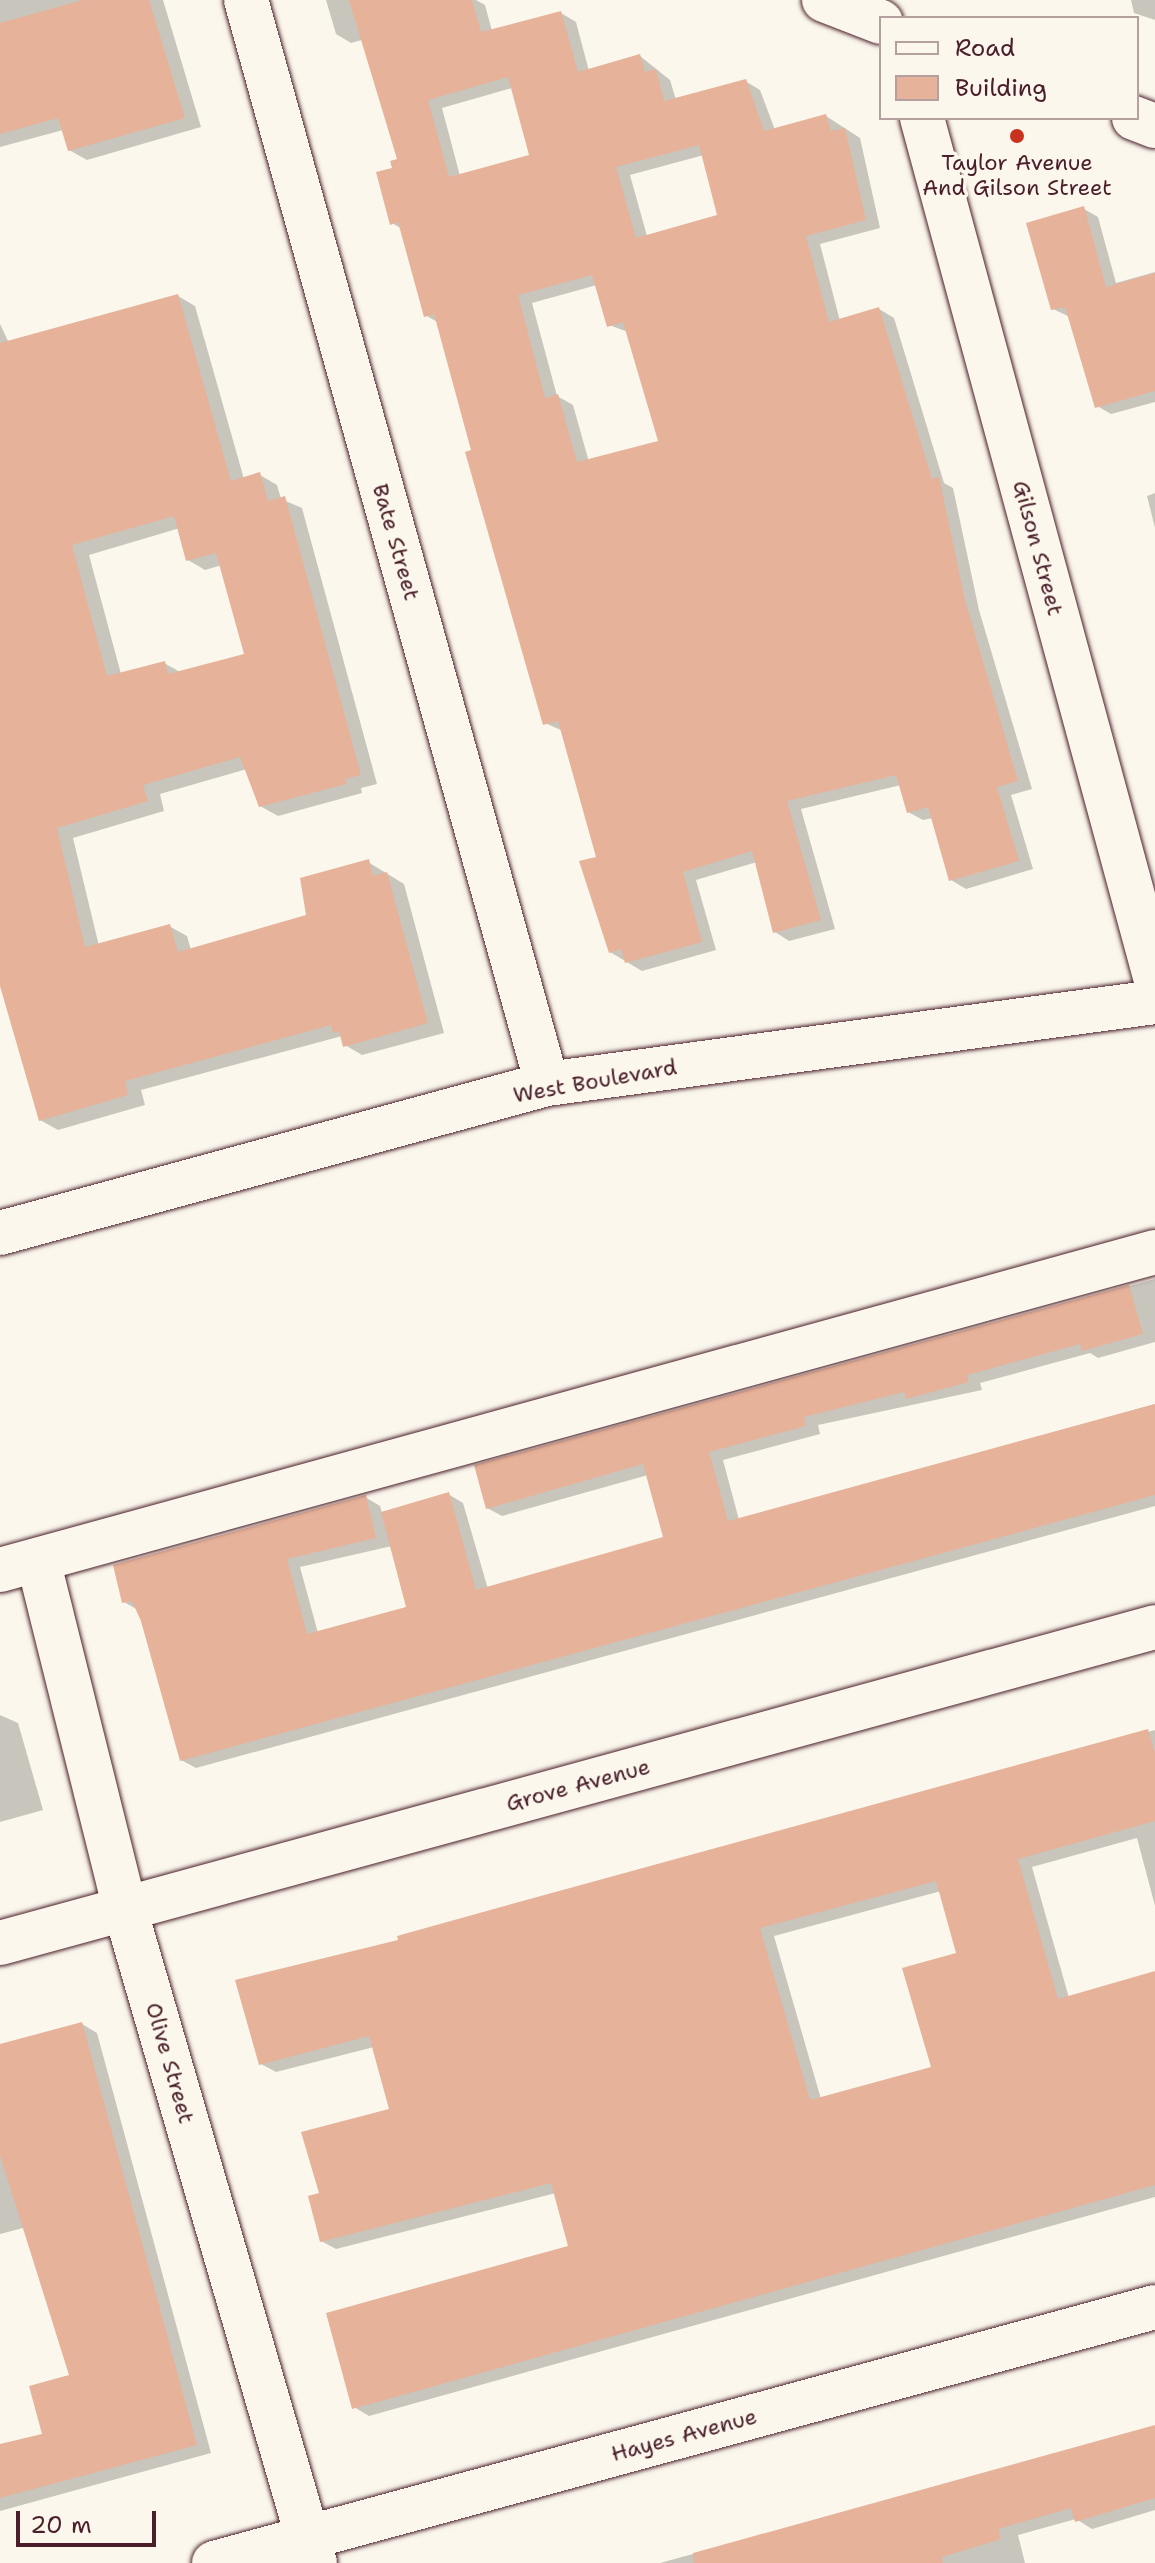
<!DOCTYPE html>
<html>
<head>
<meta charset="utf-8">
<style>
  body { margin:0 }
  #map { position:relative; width:1155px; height:2563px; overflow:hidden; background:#fbf7ec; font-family:"Shantell Sans",sans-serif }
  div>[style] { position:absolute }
  .shadow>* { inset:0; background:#0003 }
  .building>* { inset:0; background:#e6b299 }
  .roads { filter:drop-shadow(0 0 2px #4a1f2b) drop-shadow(0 0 2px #4a1f2b) }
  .minor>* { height:44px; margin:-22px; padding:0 22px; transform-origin:22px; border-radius:22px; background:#fbf7ec }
  .dots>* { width:22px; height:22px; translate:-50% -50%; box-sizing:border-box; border:4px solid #fbf7ec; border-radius:50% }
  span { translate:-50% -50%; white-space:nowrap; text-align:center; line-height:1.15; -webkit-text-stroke:7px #fbf7ec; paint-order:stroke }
  .poi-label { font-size:22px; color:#4a1f2b }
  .street-label { font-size:22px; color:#4a1f2b }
  .legend { position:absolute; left:879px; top:16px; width:260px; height:104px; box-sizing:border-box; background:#fbf7ec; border:2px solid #b4a19f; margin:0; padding:10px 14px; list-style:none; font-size:24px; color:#4a1f2b }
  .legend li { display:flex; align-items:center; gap:16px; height:40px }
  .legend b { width:40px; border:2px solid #b4a19f }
  .scale { position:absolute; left:16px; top:2511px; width:140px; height:36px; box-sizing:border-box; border:4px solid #4a1f2b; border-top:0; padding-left:10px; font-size:24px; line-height:28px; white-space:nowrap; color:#4a1f2b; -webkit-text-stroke:6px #fbf7ec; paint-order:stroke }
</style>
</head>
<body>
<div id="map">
  <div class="shadow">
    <div style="clip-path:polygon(0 0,163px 0,201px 127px,87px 160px,69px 150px,63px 130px,0 147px)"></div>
    <div style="clip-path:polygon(evenodd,326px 0,476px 0,485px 5px,492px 31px,561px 13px,576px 22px,589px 71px,640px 56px,670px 80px,676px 100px,745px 81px,760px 90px,775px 130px,826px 116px,860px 138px,880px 228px,820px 244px,840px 321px,879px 309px,894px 318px,944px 483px,953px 488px,979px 610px,1032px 789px,1011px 795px,1033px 869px,966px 889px,951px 880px,933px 818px,923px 820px,908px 812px,901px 785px,801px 809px,835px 929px,789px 941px,775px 932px,757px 862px,696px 880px,716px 950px,642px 971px,610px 952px,598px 858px,563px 731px,545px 723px,439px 323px,425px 315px,402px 229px,392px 223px,394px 169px,399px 160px,362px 40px,351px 43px,336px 34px,326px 0,512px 88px,531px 157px,460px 176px,442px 108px,512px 88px,326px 0,704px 155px,720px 216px,647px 236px,630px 175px,704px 155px,326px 0,597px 285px,609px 325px,628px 332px,661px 442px,589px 462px,573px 405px,557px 396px,532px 303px,597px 285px)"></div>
    <div style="clip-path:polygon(1131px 0,1155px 0,1155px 20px,1134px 13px)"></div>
    <div style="clip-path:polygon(1084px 209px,1098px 217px,1116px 283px,1155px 272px,1155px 402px,1111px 414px,1097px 406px,1070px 317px,1053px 309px)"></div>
    <div style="clip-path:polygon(evenodd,178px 296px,195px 306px,244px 479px,260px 475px,277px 485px,281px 499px,302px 508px,377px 784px,361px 788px,362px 793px,278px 816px,260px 806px,247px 769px,160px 794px,164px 811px,73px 838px,99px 946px,169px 926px,187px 936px,191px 950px,308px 916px,368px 862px,404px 884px,444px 1033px,362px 1055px,345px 1045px,342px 1036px,141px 1090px,145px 1105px,58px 1130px,40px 1120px,0 980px,0 324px,9px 343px,178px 296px,180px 528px,188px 560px,205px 570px,222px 565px,246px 656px,182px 673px,164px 663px,121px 674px,89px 555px,180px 528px)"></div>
    <div style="clip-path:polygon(1155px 493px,1155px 528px,1147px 496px)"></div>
    <div style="clip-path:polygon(evenodd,1155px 1279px,1155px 1342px,1098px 1358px,1090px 1353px,980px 1383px,982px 1390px,818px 1425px,820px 1434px,723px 1460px,739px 1520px,1155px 1404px,1155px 1506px,196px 1768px,181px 1760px,138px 1610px,124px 1602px,365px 1497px,380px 1506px,382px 1513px,448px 1494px,463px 1503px,488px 1589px,666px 1538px,648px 1475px,502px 1516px,487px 1508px,476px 1467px,1155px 1279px,392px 1546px,409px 1609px,318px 1633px,300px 1567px,392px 1546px)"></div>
    <div style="clip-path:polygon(0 1715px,18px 1723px,43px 1810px,0 1822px)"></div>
    <div style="clip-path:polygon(evenodd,1155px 1730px,1155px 1906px,1137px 1838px,1032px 1867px,1069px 1998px,1155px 1985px,1155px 2197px,369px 2416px,354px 2407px,570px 2247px,556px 2193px,336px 2249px,321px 2241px,321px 2195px,391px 2110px,374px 2047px,276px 2072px,261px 2064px,401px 1942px,483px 1914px,1155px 1730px,941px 1891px,959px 1954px,933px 2069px,821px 2099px,774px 1936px,941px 1891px)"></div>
    <div style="clip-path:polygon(82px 2024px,97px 2033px,211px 2453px,0 2511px,0 2447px,44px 2435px,72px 2376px,27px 2227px,0 2234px,0 2047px)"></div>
    <div style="clip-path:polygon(1155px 2428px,1155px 2510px,1092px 2529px,1076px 2519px,1018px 2535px,1025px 2563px,660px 2563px)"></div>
  </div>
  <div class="building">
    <div style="clip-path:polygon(83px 0,149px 0,185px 118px,68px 151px,58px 118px,0 134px,0 23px)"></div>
    <div style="clip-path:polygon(evenodd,349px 0,472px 0,481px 32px,561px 11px,578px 72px,640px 54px,645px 72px,656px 69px,664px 101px,746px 79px,764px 131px,826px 114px,831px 131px,845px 128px,866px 220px,806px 236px,829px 322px,879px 307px,932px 479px,939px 477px,965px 600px,1018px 781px,997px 787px,1019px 861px,949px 881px,928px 807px,907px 813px,896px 775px,787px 801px,821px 920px,773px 933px,752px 851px,683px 872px,702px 942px,625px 963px,621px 949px,609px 953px,579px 861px,596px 857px,558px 721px,543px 725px,465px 452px,471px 450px,434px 314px,424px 317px,398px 222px,390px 225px,376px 172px,392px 168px,390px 161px,397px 159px,349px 0,508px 77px,529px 155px,449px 177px,428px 100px,508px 77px,349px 0,699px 145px,717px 215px,636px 238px,616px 167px,699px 145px,349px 0,592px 275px,607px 327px,623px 322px,658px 441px,577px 462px,558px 394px,545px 398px,518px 295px,592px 275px)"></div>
    <div style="clip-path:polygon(1084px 206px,1106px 287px,1155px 273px,1155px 391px,1095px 408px,1065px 307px,1051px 310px,1026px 223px)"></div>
    <div style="clip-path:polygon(evenodd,178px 294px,231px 481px,260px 472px,268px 501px,285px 496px,361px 775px,345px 779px,346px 784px,259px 807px,240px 757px,143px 785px,148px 801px,57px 828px,85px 947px,170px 924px,178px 952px,306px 915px,300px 878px,369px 859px,373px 876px,387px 872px,428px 1023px,343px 1047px,339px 1031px,333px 1033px,331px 1025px,125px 1081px,128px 1095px,39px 1121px,0 986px,0 343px,178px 294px,174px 516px,186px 561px,216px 553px,244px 654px,168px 674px,165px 661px,107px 676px,72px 545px,174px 516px)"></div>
    <div style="clip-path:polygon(1129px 1285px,1143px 1334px,1082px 1351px,1080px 1344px,967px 1375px,969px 1382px,906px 1399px,904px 1392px,804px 1417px,806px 1426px,709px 1452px,728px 1521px,1155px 1404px,1155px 1495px,180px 1761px,141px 1621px,132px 1601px,122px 1603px,113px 1565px,366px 1495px,376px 1538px,287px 1559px,307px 1634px,406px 1607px,381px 1512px,449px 1492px,476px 1590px,663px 1537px,643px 1464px,486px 1509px,474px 1465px)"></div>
    <div style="clip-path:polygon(evenodd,1148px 1729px,1155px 1753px,1155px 1821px,1018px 1859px,1058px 1999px,1155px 1971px,1155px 2185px,352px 2409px,326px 2313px,568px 2246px,551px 2183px,320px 2242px,308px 2196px,319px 2193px,301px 2132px,389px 2109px,369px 2036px,259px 2065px,235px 1980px,398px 1940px,397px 1936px,483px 1912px,1148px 1729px,936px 1881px,956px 1953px,902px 1968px,931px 2067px,810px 2100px,760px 1928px,936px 1881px)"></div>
    <div style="clip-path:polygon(82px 2022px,197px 2445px,0 2498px,0 2444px,42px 2434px,29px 2386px,69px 2375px,0 2155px,0 2044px)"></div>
    <div style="clip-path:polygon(1155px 2425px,1155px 2498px,1075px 2522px,1071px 2508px,998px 2529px,1001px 2539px,942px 2557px,943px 2563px,694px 2563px,693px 2553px)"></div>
  </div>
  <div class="roads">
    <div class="minor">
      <div style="left:246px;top:0;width:1125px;rotate:74.48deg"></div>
      <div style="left:824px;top:0;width:61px;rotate:21.1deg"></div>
      <div style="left:922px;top:118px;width:890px;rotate:74.82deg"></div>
      <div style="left:1134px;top:118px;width:22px;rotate:21deg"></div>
      <div style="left:0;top:1233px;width:567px;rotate:-15.24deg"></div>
      <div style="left:547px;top:1084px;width:614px;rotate:-7.68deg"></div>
      <div style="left:38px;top:1560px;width:360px;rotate:76deg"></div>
      <div style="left:125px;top:1909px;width:681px;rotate:73.8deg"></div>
      <div style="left:0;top:1570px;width:1198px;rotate:-15.39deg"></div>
      <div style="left:0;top:1943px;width:1197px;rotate:-15.3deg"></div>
      <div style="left:214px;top:2563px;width:975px;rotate:-15.22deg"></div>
    </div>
  </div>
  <div class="dots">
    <div style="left:1017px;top:136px;background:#c8321e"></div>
  </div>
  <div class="poi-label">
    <span style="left:1017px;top:175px">Taylor Avenue<br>And Gilson Street</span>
  </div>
  <div class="street-label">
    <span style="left:396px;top:542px;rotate:74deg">Bate Street</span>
    <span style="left:1038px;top:548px;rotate:75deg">Gilson Street</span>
    <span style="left:595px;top:1081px;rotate:-10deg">West Boulevard</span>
    <span style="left:578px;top:1785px;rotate:-15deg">Grove Avenue</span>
    <span style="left:170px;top:2063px;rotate:74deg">Olive Street</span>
    <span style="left:684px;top:2435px;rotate:-15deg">Hayes Avenue</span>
  </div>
  <ul class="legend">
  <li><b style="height:10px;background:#fbf7ec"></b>Road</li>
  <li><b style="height:22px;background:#e6b299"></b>Building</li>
  </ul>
  <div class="scale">20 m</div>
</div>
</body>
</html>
